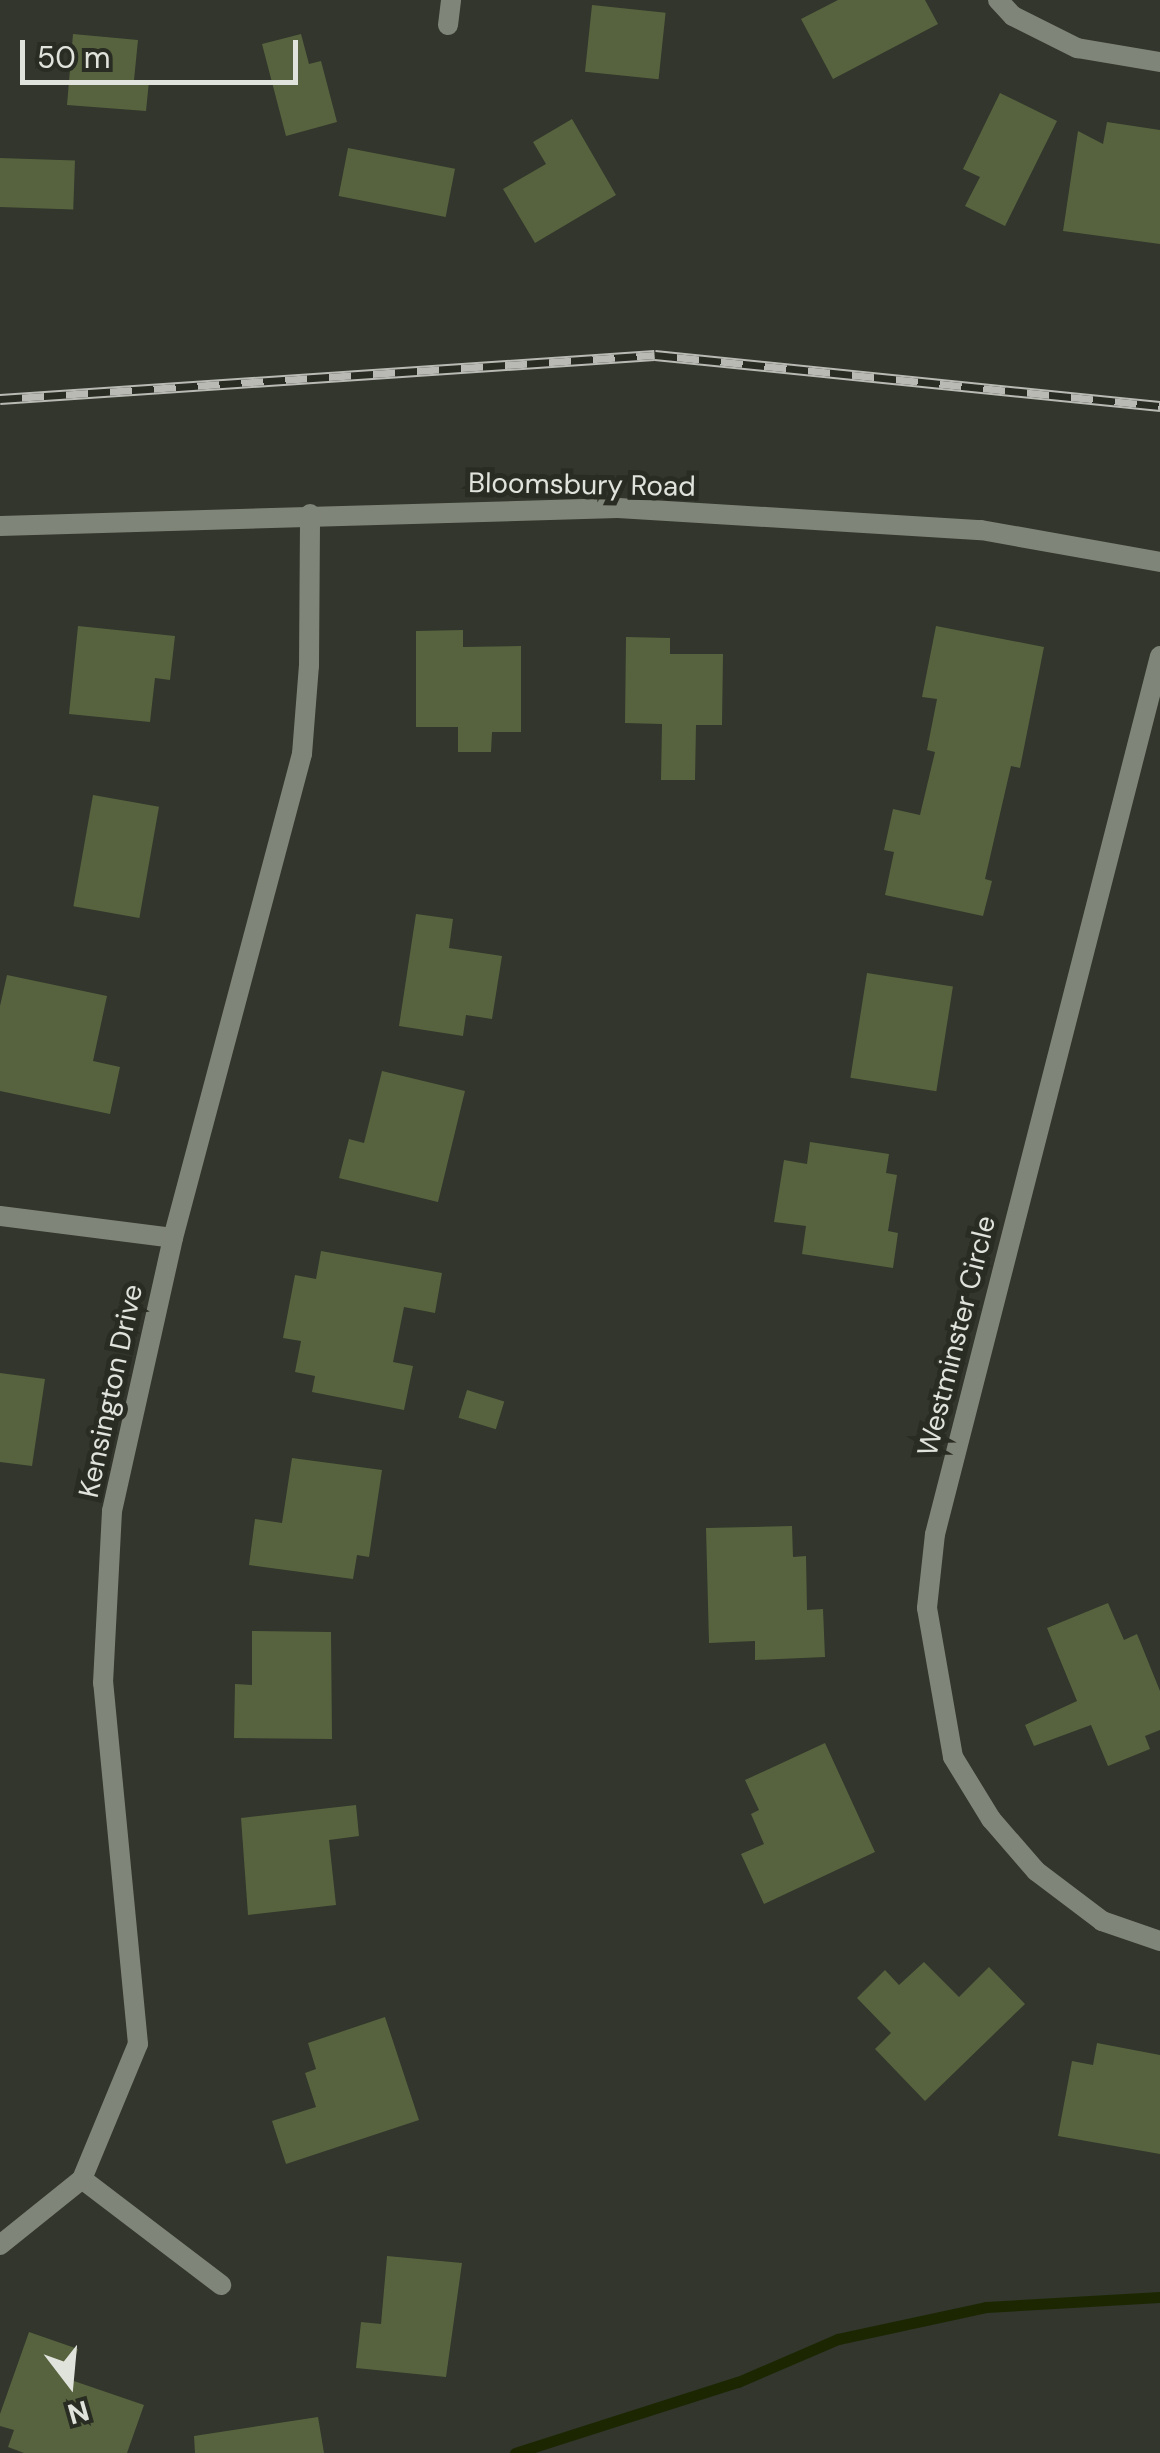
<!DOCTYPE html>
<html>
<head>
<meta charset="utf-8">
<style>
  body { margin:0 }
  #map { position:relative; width:1160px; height:2453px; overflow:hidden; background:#32362c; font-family:"DM Sans",sans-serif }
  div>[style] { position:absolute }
  .stream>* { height:11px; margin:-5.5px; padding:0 5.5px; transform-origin:5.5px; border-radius:5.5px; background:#1c2702 }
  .building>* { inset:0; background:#57633e; transform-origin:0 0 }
  .street>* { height:20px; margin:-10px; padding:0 10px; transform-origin:10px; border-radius:10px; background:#808579 }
  .rail>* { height:11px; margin-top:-5.5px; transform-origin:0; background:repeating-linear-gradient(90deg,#292c22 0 22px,#b8bab3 0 44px); box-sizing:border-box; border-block:2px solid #b8bab3 }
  span { translate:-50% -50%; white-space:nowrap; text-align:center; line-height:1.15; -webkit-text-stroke:10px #292c22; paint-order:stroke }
  .street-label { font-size:28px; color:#e0e2dc }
  .north { position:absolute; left:20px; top:2333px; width:100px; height:100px; -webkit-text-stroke:8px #292c22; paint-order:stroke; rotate:164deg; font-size:28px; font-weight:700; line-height:40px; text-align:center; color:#e0e2dc }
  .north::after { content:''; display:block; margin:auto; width:35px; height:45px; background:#e0e2dc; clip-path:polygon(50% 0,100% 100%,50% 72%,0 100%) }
  .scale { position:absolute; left:20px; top:40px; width:278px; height:45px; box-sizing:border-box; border:5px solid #e0e2dc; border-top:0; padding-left:12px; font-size:30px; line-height:35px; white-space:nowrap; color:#e0e2dc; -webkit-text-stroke:8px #292c22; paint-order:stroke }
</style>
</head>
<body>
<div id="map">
  <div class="stream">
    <div style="left:515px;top:2453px;width:234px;rotate:-17.7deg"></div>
    <div style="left:738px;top:2382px;width:109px;rotate:-23.3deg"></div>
    <div style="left:838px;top:2339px;width:151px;rotate:-12.2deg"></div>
    <div style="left:986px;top:2307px;width:174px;rotate:-3.3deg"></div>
  </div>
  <div class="building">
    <div style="clip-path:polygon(838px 0,925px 0,938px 24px,833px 79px,801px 19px)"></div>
    <div style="left:592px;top:5px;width:74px;height:67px;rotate:6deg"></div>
    <div style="clip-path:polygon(73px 34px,138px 40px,134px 80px,149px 81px,146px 111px,67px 105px)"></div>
    <div style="clip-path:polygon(301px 34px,309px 64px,321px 61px,337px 122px,286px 136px,262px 44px)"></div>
    <div style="clip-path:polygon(1000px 93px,1057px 121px,1005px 226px,965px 206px,980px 177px,963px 169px)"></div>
    <div style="clip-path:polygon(572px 119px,616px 195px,535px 243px,503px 189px,546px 164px,533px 142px)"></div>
    <div style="clip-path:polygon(1107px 122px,1160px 130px,1160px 244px,1063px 231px,1078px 131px,1103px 144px)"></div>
    <div style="left:348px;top:148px;width:109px;height:49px;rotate:11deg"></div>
    <div style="left:0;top:158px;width:75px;height:49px;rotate:2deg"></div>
    <div style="clip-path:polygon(78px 626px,175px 636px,170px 680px,155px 678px,150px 722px,69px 714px)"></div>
    <div style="clip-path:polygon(936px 626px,1044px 647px,1020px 768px,1011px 766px,985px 879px,992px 881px,983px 916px,885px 895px,894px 852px,884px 850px,893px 809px,920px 815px,935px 752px,927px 750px,937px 699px,922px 697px)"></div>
    <div style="clip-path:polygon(463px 630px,463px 647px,521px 646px,521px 732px,492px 732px,491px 752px,458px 752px,458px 727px,416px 727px,416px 631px)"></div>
    <div style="clip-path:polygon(626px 637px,670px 638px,670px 654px,723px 654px,722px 725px,696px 725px,695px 780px,661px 780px,662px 724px,625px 723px)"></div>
    <div style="left:93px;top:795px;width:67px;height:113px;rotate:10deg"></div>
    <div style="clip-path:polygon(416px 914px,453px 919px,449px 948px,502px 956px,492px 1019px,466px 1015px,463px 1036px,399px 1026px)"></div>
    <div style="left:867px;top:973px;width:87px;height:106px;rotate:9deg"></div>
    <div style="clip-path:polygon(7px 975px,107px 996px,93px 1061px,120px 1067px,110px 1114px,0 1091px,0 1006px)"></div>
    <div style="clip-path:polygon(382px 1071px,465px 1091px,438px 1202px,339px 1178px,349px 1139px,364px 1143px)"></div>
    <div style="clip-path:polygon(810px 1142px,889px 1154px,886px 1173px,897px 1175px,888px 1231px,898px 1233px,893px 1268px,802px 1254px,806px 1226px,774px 1222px,784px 1160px,807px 1164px)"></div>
    <div style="clip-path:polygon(321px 1251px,442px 1273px,435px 1313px,404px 1307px,393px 1362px,413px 1366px,404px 1410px,312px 1392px,315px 1376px,295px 1372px,301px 1341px,283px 1338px,295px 1275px,316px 1279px)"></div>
    <div style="clip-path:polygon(0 1373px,45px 1379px,32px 1466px,0 1462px)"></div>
    <div style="left:467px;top:1390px;width:39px;height:29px;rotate:17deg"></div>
    <div style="clip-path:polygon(292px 1458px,382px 1470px,369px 1557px,357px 1555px,353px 1579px,249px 1565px,255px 1519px,282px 1523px)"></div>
    <div style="clip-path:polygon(792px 1526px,793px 1557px,806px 1556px,807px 1610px,823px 1609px,825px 1657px,755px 1660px,755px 1641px,709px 1643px,706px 1528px)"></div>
    <div style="clip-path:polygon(1108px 1603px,1124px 1640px,1137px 1634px,1160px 1691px,1160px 1730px,1145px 1736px,1150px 1749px,1108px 1766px,1091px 1725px,1034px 1746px,1025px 1725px,1077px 1701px,1047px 1628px)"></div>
    <div style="clip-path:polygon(252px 1631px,331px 1632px,332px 1739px,234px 1738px,235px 1684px,252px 1685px)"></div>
    <div style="clip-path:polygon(825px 1743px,875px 1852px,764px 1904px,741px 1854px,764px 1844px,751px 1814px,759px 1810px,745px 1780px)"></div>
    <div style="clip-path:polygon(356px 1805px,359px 1836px,329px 1840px,336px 1905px,248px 1915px,241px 1818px)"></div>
    <div style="clip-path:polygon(924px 1962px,959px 1997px,989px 1967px,1025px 2004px,925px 2101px,875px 2049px,891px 2033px,857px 1998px,885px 1970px,899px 1985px)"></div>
    <div style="clip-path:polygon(385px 2017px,419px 2120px,286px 2164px,272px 2121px,316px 2107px,305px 2073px,316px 2069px,308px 2043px)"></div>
    <div style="clip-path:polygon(1097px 2043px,1160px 2055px,1160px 2154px,1058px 2136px,1072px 2061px,1093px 2065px)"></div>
    <div style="clip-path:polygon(387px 2256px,462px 2263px,446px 2377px,356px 2368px,361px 2322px,381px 2324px)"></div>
    <div style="clip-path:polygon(29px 2332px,78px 2349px,68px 2379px,144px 2405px,127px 2453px,24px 2453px,8px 2447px,14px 2430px,0 2426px,0 2414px)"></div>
    <div style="clip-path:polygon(318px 2417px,324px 2453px,195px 2453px,194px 2436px)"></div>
  </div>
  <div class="street">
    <div style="left:998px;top:0;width:22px;rotate:47deg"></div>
    <div style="left:1013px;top:16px;width:72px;rotate:26.6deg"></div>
    <div style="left:1077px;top:48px;width:84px;rotate:9.6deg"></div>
    <div style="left:448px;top:25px;width:25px;rotate:-83deg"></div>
    <div style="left:0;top:526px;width:618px;rotate:-1.67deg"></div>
    <div style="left:618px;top:508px;width:364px;rotate:3.5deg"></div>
    <div style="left:981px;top:530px;width:182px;rotate:10.1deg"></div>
    <div style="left:1160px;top:656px;width:906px;rotate:104.37deg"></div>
    <div style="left:935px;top:1534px;width:74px;rotate:96.2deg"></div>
    <div style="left:927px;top:1608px;width:151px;rotate:80.1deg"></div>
    <div style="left:953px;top:1757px;width:73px;rotate:58.5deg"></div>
    <div style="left:991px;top:1819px;width:69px;rotate:49.1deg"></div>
    <div style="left:1036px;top:1871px;width:83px;rotate:37.1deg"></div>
    <div style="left:1102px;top:1921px;width:61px;rotate:19deg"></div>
    <div style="left:0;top:1216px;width:174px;rotate:7.2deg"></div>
    <div style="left:82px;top:2179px;width:175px;rotate:37.3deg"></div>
    <div style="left:0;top:2245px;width:105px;rotate:-38.8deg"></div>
    <div style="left:82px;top:2179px;width:146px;rotate:-67.5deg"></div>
    <div style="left:138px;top:2044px;width:363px;rotate:-95.5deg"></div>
    <div style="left:103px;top:1683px;width:172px;rotate:-87deg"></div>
    <div style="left:112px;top:1511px;width:280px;rotate:-77.4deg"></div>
    <div style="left:173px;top:1238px;width:501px;rotate:-75.08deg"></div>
    <div style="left:302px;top:754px;width:88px;rotate:-85.5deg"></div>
    <div style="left:309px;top:666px;width:152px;rotate:-89.6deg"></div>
  </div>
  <div class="rail">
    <div style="left:0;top:399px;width:656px;rotate:-3.84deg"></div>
    <div style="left:655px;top:355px;width:508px;rotate:5.77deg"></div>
  </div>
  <div class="street-label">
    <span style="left:582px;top:485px;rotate:1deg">Bloomsbury Road</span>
    <span style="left:957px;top:1336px;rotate:-76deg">Westminster Circle</span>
    <span style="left:111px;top:1391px;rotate:-78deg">Kensington Drive</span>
  </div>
  <div class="north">N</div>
  <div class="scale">50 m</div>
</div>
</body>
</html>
